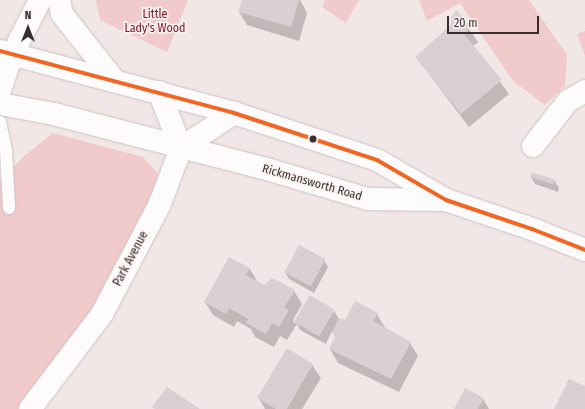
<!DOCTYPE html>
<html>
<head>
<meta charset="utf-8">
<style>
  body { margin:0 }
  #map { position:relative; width:585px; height:409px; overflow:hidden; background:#f2e7e7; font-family:"Fira Sans Condensed",sans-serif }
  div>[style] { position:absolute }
  .green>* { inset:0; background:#f1cacb }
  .shadow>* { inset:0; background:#0003 }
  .building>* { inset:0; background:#d9d1d1; transform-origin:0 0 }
  .roads { filter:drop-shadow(0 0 1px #ccc4c4) drop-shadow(0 0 1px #ccc4c4) }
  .lane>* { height:12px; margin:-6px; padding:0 6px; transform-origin:6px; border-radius:6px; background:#fdfbfb }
  .street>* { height:22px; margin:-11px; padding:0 11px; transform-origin:11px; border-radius:11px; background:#fdfbfb }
  .primary>* { height:22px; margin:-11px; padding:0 11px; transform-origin:11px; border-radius:11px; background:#fdfbfb }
  .highway>* { height:22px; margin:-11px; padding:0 11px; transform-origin:11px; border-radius:11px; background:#fdfbfb }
  .bus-1>* { height:4px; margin:-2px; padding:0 2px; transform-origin:2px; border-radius:2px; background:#f26522 }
  .dots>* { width:11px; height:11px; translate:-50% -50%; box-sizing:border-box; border:2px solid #fdf2f2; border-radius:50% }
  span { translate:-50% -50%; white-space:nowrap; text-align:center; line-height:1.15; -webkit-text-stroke:3.5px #fdf2f2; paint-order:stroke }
  .park-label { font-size:12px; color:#811729 }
  .street-label { font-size:12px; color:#372f2f }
  .north { position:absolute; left:8px; top:8px; width:40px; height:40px; -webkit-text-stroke:3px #fdf2f2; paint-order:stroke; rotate:0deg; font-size:11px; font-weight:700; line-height:16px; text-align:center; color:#372f2f }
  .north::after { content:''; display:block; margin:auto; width:14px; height:18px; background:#372f2f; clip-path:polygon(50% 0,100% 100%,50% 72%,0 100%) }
  .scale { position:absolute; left:447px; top:16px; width:92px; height:18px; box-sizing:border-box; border:2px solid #372f2f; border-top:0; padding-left:5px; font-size:12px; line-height:14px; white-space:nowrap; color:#372f2f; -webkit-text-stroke:3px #fdf2f2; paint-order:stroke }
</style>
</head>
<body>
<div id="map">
  <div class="green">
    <div style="clip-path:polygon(96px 0,188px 0,167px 52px,100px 20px)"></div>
    <div style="clip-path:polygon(325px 0,359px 0,346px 23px,322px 7px)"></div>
    <div style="clip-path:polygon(419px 0,529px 0,567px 55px,565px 86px,545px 105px,513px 81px,460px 3px,427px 21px)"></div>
    <div style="clip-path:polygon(585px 31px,585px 56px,577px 34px)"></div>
    <div style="clip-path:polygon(53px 133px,143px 157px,160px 176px,95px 308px,19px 409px,0 409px,0 182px,23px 157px)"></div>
  </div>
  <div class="shadow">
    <div style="clip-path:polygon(243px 0,300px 0,307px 13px,299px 41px,247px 25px,239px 12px)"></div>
    <div style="clip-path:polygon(456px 11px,478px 42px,473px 46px,509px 94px,469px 127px,416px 57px,452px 26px)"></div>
    <div style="clip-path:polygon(531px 177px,554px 180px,559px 188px,558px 192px,535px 184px)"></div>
    <div style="clip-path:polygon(229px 258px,250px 269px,258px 283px,264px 286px,294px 291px,302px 304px,293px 320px,295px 324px,310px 296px,334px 311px,339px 319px,345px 322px,377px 314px,385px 328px,410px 343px,418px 356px,399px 392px,338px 363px,330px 349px,336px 337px,332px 331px,326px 344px,300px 330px,297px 324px,287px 340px,280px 336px,274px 347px,255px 337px,251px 329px,237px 321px,234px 327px,213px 315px,205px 302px)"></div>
    <div style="clip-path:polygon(324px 260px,328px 267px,314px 293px,289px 279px,285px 272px)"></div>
    <div style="clip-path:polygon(312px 365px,321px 378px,302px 409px,265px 409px,259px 398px)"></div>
    <div style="clip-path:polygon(483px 399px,489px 409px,455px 409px)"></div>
  </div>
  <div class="building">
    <div style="clip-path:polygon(242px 0,299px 0,291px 27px,238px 12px)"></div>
    <div style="clip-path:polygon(456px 10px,471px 27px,464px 34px,502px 80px,461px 114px,415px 57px,451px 25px,451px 18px)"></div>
    <div style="left:532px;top:172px;width:24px;height:5px;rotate:19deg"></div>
    <div style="left:299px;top:245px;width:30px;height:31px;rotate:28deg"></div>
    <div style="clip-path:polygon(229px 257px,250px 268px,246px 275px,264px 285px,272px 278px,295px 290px,284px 308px,289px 310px,279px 327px,272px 323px,266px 334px,246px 323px,248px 319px,229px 308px,226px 314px,204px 302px)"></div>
    <div style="left:310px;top:295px;width:29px;height:31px;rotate:31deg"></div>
    <div style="clip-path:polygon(355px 301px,378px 313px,373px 321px,411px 342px,391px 379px,329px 349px,336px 335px,332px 332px,339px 318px,345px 320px)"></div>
    <div style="clip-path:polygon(287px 348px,313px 364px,287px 409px,276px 409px,257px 398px)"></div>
    <div style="clip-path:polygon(569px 379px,585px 386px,585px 409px,554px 409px)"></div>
    <div style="clip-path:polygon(167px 387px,200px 409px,155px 409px,152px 407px)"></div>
    <div style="clip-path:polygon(465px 388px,484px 398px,478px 409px,454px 409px)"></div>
  </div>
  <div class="roads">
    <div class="lane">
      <div style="left:0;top:122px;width:29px;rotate:78deg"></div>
      <div style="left:6px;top:150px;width:58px;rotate:87deg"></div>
    </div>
    <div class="street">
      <div style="left:533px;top:146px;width:57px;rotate:-52.1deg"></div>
      <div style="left:568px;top:101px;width:20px;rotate:-30deg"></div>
      <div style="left:181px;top:148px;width:64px;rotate:-33.4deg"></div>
      <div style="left:30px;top:409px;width:119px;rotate:-52.8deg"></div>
      <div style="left:102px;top:314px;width:122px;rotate:-62.2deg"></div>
      <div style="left:159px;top:206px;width:62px;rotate:-69.2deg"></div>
      <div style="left:181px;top:148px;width:60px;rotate:-111.4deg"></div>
    </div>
    <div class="primary">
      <div style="left:0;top:51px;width:242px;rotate:14.8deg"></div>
      <div style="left:234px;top:113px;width:151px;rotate:18.2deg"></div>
      <div style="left:377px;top:160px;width:80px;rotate:30.1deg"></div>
      <div style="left:446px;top:200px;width:91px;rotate:18.6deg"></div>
      <div style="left:532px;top:229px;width:57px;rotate:21.6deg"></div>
      <div style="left:0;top:90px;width:37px;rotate:-71deg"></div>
      <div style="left:0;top:104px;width:55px;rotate:10.5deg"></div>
      <div style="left:54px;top:114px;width:223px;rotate:14.5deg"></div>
      <div style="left:270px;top:170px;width:102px;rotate:16.5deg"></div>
      <div style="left:368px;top:199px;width:77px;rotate:0.7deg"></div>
    </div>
    <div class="highway">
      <div style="left:59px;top:0;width:14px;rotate:78deg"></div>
      <div style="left:62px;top:14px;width:85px;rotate:51.7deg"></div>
      <div style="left:12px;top:55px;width:62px;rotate:-63deg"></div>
    </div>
  </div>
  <div class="bus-1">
    <div style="left:0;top:51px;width:242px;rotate:14.8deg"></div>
    <div style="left:234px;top:113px;width:151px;rotate:18.2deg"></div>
    <div style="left:377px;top:160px;width:80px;rotate:30.1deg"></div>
    <div style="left:446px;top:200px;width:91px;rotate:18.6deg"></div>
    <div style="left:532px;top:229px;width:57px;rotate:21.6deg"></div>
  </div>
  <div class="dots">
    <div style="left:313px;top:139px;background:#372f2f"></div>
  </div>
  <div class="park-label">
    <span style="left:155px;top:22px">Little<br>Lady's Wood</span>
  </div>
  <div class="street-label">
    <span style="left:312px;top:183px;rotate:16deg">Rickmansworth Road</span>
    <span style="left:131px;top:259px;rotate:-62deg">Park Avenue</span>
  </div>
  <div class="north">N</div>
  <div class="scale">20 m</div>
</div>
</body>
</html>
